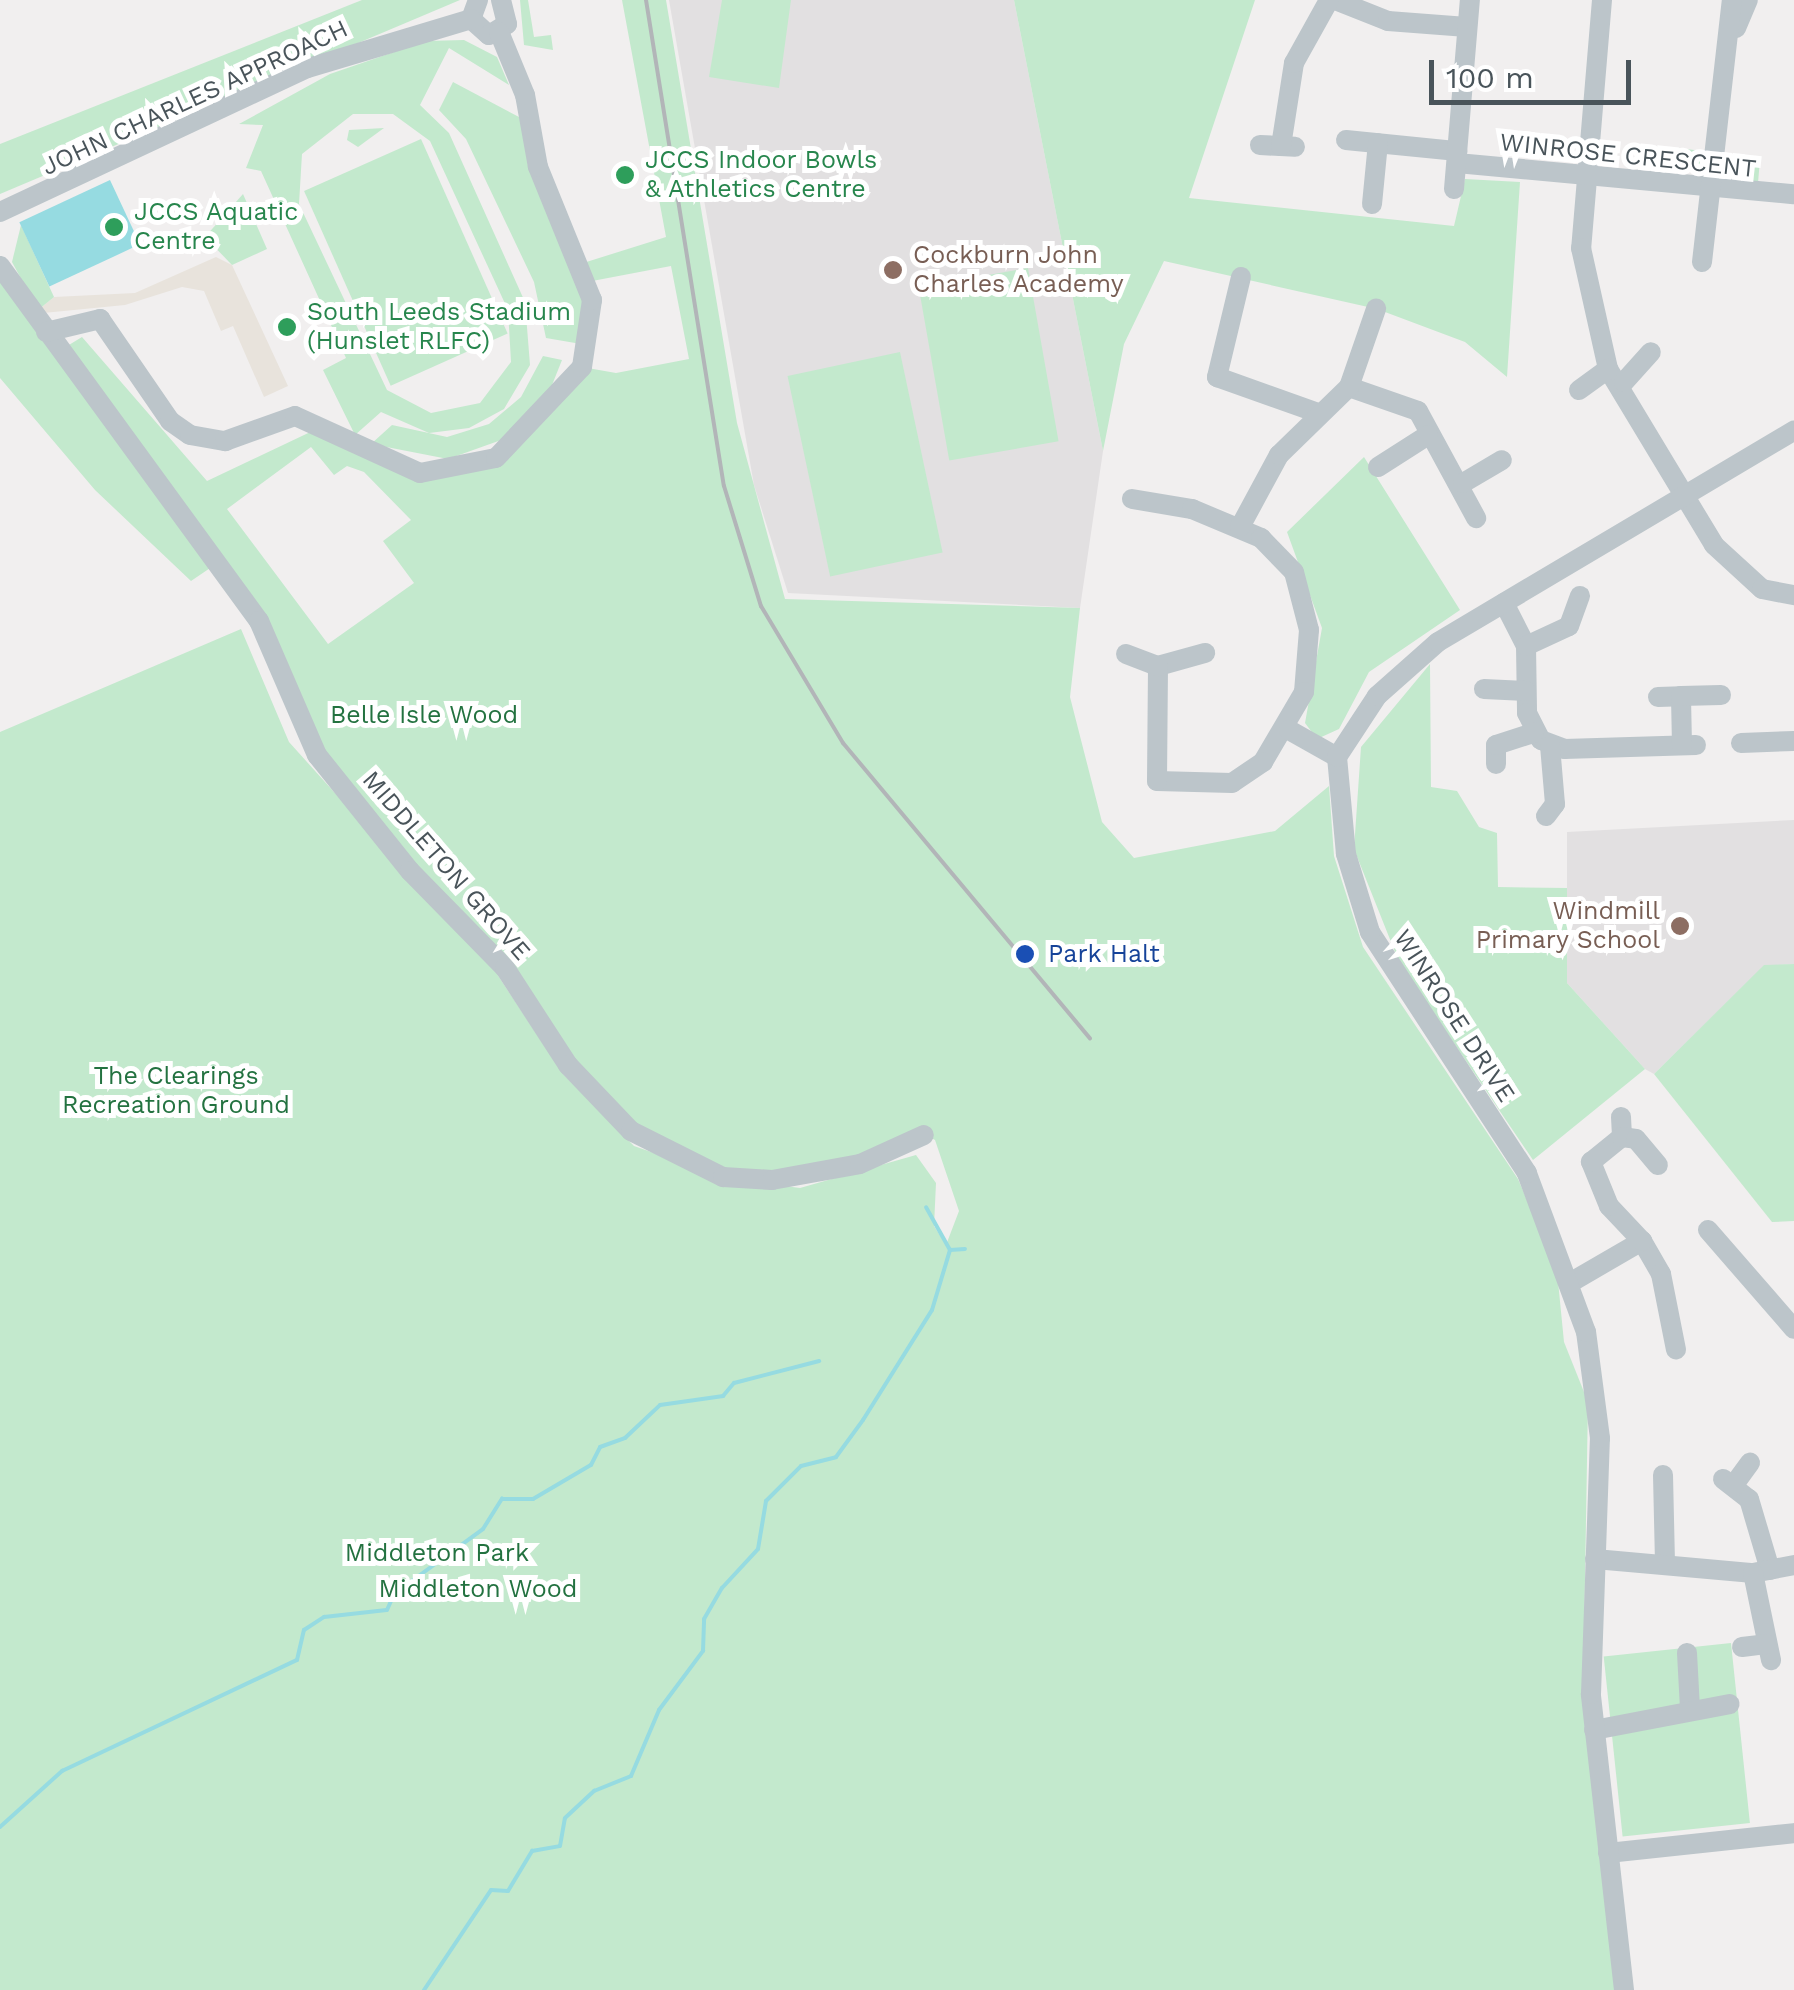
<!DOCTYPE html>
<style>
body{margin:0}
#map{position:relative;width:1794px;height:1990px;overflow:hidden;background:#f1efef;font-family:"Work Sans",sans-serif}
div>[style]{position:absolute}
[style*='--x']{left:calc(var(--x)*1px);top:calc(var(--y)*1px);width:calc(var(--w)*1px);rotate:calc(var(--a)*1deg)}
.commercial>*{inset:0;background:#e8e3dc}
.education>*{inset:0;background:#e2e0e1}
.green>*{inset:0;background:#c3e9cd;transform-origin:0 0}
.water>*{inset:0;background:#96dbe1;transform-origin:0 0}
.stream>*{height:4px;margin:-2px;padding:0 2px;transform-origin:2px;border-radius:2px;background:#96dbe1}
.minor>*{height:20px;margin:-10px;padding:0 10px;transform-origin:10px;border-radius:10px;background:#bcc5ca}
.rail>*{height:4px;margin:-2px;padding:0 2px;transform-origin:2px;border-radius:2px;background:#b2b5b8}
.dots>*{width:28px;height:28px;translate:-50% -50%;box-sizing:border-box;border:5px solid #fff;border-radius:50%}
span{translate:-50% -50%;white-space:nowrap;text-align:center;line-height:1.15;-webkit-text-stroke:10px #fff;paint-order:stroke}
.street-label{font-size:25px;color:#49545a}
.leisure-label{font-size:25px;color:#27864d}
.left{translate:0 -50%;text-align:left}
.education-label{font-size:25px;color:#785e54}
.right{translate:-100% -50%;text-align:right}
.park-label{font-size:25px;color:#237240}
.transit-label{font-size:25px;color:#164399}
.scale{position:absolute;left:1429px;top:60px;width:202px;height:45px;box-sizing:border-box;border:5px solid #49545a;border-top:0;padding-left:12px;font-size:30px;line-height:35px;white-space:nowrap;color:#49545a;-webkit-text-stroke:8px #fff;paint-order:stroke}
</style>
<div id="map">
<div class="commercial">
<i style="clip-path:polygon(216px 257px,232px 265px,288px 386px,264px 397px,233px 326px,221px 331px,204px 291px,182px 287px,125px 305px,33px 314px,54px 297px,135px 293px)"></i>
</div>
<div class="education">
<i style="clip-path:polygon(669px 0,1014px 0,1103px 451px,1080px 608px,788px 593px,754px 485px)"></i>
<i style="clip-path:polygon(1794px 820px,1794px 964px,1764px 966px,1654px 1074px,1645px 1069px,1567px 983px,1567px 832px)"></i>
</div>
<div class="green">
<i style="clip-path:polygon(362px 0,460px 0,0 194px,0 144px)"></i>
<i style="clip-path:polygon(520px 0,528px 0,534px 37px,551px 35px,553px 50px,524px 45px)"></i>
<i style="clip-path:polygon(evenodd,622px 0,666px 0,737px 423px,785px 599px,1080px 608px,1070px 697px,1102px 822px,1134px 858px,1275px 831px,1329px 786px,1334px 856px,1363px 947px,1518px 1179px,1557px 1271px,1564px 1342px,1588px 1402px,1583px 1698px,1615px 1990px,0 1990px,0 732px,241px 629px,289px 742px,487px 962px,317px 755px,219px 562px,191px 581px,95px 490px,0 378px,0 266px,59px 351px,82px 337px,207px 481px,323px 426px,392px 467px,496px 458px,582px 367px,616px 373px,689px 359px,671px 266px,587px 282px,580px 264px,666px 237px,622px 0,311px 447px,334px 475px,347px 466px,364px 472px,411px 520px,383px 541px,414px 583px,328px 644px,227px 509px,311px 447px,622px 0,497px 974px,631px 1131px,703px 1170px,634px 1146px,563px 1074px,497px 974px,622px 0,925px 1135px,935px 1140px,959px 1211px,946px 1245px,934px 1226px,936px 1183px,916px 1155px,800px 1188px,739px 1180px,860px 1164px,925px 1135px)"></i>
<i style="clip-path:polygon(722px 0,791px 0,779px 88px,709px 77px)"></i>
<i style="clip-path:polygon(1014px 0,1255px 0,1189px 198px,1454px 226px,1465px 179px,1520px 182px,1507px 377px,1465px 342px,1377px 309px,1164px 261px,1124px 344px,1103px 451px)"></i>
<i style="clip-path:polygon(evenodd,464px 40px,497px 57px,509px 85px,449px 48px,420px 105px,449px 133px,525px 302px,530px 365px,504px 409px,469px 428px,429px 433px,381px 412px,355px 435px,323px 370px,346px 358px,261px 171px,246px 168px,263px 125px,239px 124px,330px 74px,426px 41px,464px 40px,353px 114px,393px 114px,430px 141px,508px 310px,511px 362px,480px 403px,431px 413px,387px 390px,299px 204px,302px 154px,353px 114px)"></i>
<i style="clip-path:polygon(453px 82px,519px 117px,583px 294px,581px 344px,546px 338px,534px 282px,466px 139px,439px 110px)"></i>
<i style="clip-path:polygon(384px 128px,358px 147px,347px 140px,349px 130px)"></i>
<i style="left:421px;top:139px;width:213px;height:128px;rotate:66deg"></i>
<i style="clip-path:polygon(1678px 148px,1710px 152px,1705px 169px,1674px 173px)"></i>
<i style="clip-path:polygon(1733px 155px,1760px 159px,1758px 183px,1735px 175px)"></i>
<i style="clip-path:polygon(243px 194px,267px 249px,232px 265px,205px 237px)"></i>
<i style="clip-path:polygon(21px 225px,54px 297px,38px 310px,12px 262px)"></i>
<i style="left:1028px;top:268px;width:176px;height:111px;rotate:80deg"></i>
<i style="left:900px;top:352px;width:205px;height:115px;rotate:78deg"></i>
<i style="clip-path:polygon(543px 356px,562px 360px,552px 385px,504px 439px,448px 459px,371px 444px,392px 425px,447px 437px,489px 424px,521px 397px)"></i>
<i style="clip-path:polygon(1364px 457px,1460px 610px,1369px 672px,1339px 729px,1317px 739px,1305px 723px,1322px 628px,1287px 532px)"></i>
<i style="clip-path:polygon(1430px 664px,1431px 787px,1457px 791px,1479px 827px,1497px 833px,1498px 887px,1567px 888px,1567px 983px,1645px 1069px,1533px 1160px,1399px 962px,1354px 849px,1361px 747px)"></i>
<i style="clip-path:polygon(1794px 964px,1794px 1221px,1772px 1222px,1654px 1074px,1764px 965px)"></i>
<i style="left:1731px;top:1643px;width:181px;height:128px;rotate:84deg"></i>
</div>
<div class="water">
<i style="left:110px;top:180px;width:71px;height:100px;rotate:65deg"></i>
</div>
<div class="stream">
<i style="--x:950;--y:1250;--w:15;--a:-4"></i>
<i style="--x:0;--y:1827;--w:84;--a:-42.1"></i>
<i style="--x:62;--y:1771;--w:260;--a:-25.3"></i>
<i style="--x:297;--y:1660;--w:31;--a:-77"></i>
<i style="--x:304;--y:1630;--w:24;--a:-33"></i>
<i style="--x:324;--y:1617;--w:63;--a:-6.3"></i>
<i style="--x:387;--y:1610;--w:17;--a:-66"></i>
<i style="--x:394;--y:1594;--w:110;--a:-36.1"></i>
<i style="--x:483;--y:1529;--w:36;--a:-58"></i>
<i style="--x:502;--y:1499;--w:31;--a:0"></i>
<i style="--x:533;--y:1499;--w:67;--a:-30.4"></i>
<i style="--x:591;--y:1465;--w:20;--a:-63"></i>
<i style="--x:600;--y:1447;--w:27;--a:-20"></i>
<i style="--x:625;--y:1438;--w:48;--a:-43.3"></i>
<i style="--x:660;--y:1405;--w:64;--a:-8.1"></i>
<i style="--x:723;--y:1396;--w:17;--a:-50"></i>
<i style="--x:734;--y:1383;--w:88;--a:-14.5"></i>
<i style="--x:424;--y:1990;--w:120;--a:-56.2"></i>
<i style="--x:491;--y:1890;--w:17;--a:3"></i>
<i style="--x:508;--y:1891;--w:47;--a:-59"></i>
<i style="--x:532;--y:1851;--w:28;--a:-10"></i>
<i style="--x:560;--y:1846;--w:28;--a:-80"></i>
<i style="--x:565;--y:1818;--w:40;--a:-43"></i>
<i style="--x:594;--y:1791;--w:40;--a:-22"></i>
<i style="--x:631;--y:1776;--w:72;--a:-67"></i>
<i style="--x:659;--y:1710;--w:74;--a:-53.3"></i>
<i style="--x:703;--y:1651;--w:32;--a:-88"></i>
<i style="--x:704;--y:1619;--w:36;--a:-60"></i>
<i style="--x:722;--y:1588;--w:53;--a:-47.3"></i>
<i style="--x:758;--y:1549;--w:49;--a:-80.5"></i>
<i style="--x:766;--y:1501;--w:49;--a:-45"></i>
<i style="--x:801;--y:1466;--w:36;--a:-14"></i>
<i style="--x:836;--y:1457;--w:46;--a:-53.9"></i>
<i style="--x:863;--y:1420;--w:130;--a:-57.9"></i>
<i style="--x:932;--y:1310;--w:63;--a:-73.3"></i>
<i style="--x:950;--y:1250;--w:49;--a:-119.2"></i>
</div>
<div class="minor">
<i style="--x:478;--y:0;--w:20;--a:110"></i>
<i style="--x:471;--y:19;--w:24;--a:42"></i>
<i style="--x:489;--y:35;--w:21;--a:-31"></i>
<i style="--x:507;--y:24;--w:25;--a:-104"></i>
<i style="--x:1335;--y:0;--w:57;--a:21.6"></i>
<i style="--x:1388;--y:21;--w:79;--a:4.3"></i>
<i style="--x:1602;--y:0;--w:249;--a:94.8"></i>
<i style="--x:1581;--y:248;--w:124;--a:77.4"></i>
<i style="--x:1608;--y:369;--w:205;--a:58.9"></i>
<i style="--x:1714;--y:545;--w:65;--a:42.5"></i>
<i style="--x:1762;--y:589;--w:33;--a:11"></i>
<i style="--x:1736;--y:28;--w:30;--a:-67"></i>
<i style="--x:1346;--y:140;--w:112;--a:5.7"></i>
<i style="--x:1260;--y:145;--w:35;--a:3"></i>
<i style="--x:1281;--y:146;--w:84;--a:-81.1"></i>
<i style="--x:1294;--y:63;--w:72;--a:-60.9"></i>
<i style="--x:1457;--y:163;--w:338;--a:5.3"></i>
<i style="--x:1454;--y:189;--w:190;--a:-85.2"></i>
<i style="--x:1372;--y:204;--w:61;--a:-84.4"></i>
<i style="--x:0;--y:212;--w:340;--a:-25.1"></i>
<i style="--x:308;--y:68;--w:170;--a:-16.7"></i>
<i style="--x:1702;--y:262;--w:264;--a:-83.5"></i>
<i style="--x:0;--y:266;--w:439;--a:53.9"></i>
<i style="--x:259;--y:621;--w:146;--a:66.6"></i>
<i style="--x:317;--y:755;--w:149;--a:51.3"></i>
<i style="--x:410;--y:871;--w:136;--a:45.6"></i>
<i style="--x:505;--y:968;--w:116;--a:57"></i>
<i style="--x:568;--y:1065;--w:91;--a:46.3"></i>
<i style="--x:631;--y:1131;--w:103;--a:26.6"></i>
<i style="--x:723;--y:1177;--w:49;--a:3.5"></i>
<i style="--x:772;--y:1180;--w:89;--a:-10.3"></i>
<i style="--x:860;--y:1164;--w:70;--a:-24.4"></i>
<i style="--x:1241;--y:277;--w:103;--a:103.5"></i>
<i style="--x:1217;--y:377;--w:107;--a:19.6"></i>
<i style="--x:46;--y:332;--w:56;--a:-13.5"></i>
<i style="--x:100;--y:319;--w:124;--a:55.5"></i>
<i style="--x:170;--y:421;--w:24;--a:35"></i>
<i style="--x:190;--y:435;--w:36;--a:10"></i>
<i style="--x:225;--y:441;--w:74;--a:-19.7"></i>
<i style="--x:295;--y:416;--w:137;--a:24.5"></i>
<i style="--x:420;--y:473;--w:77;--a:-11.2"></i>
<i style="--x:496;--y:458;--w:125;--a:-46.6"></i>
<i style="--x:582;--y:367;--w:68;--a:-81.5"></i>
<i style="--x:592;--y:300;--w:144;--a:-112.1"></i>
<i style="--x:538;--y:167;--w:73;--a:-100.2"></i>
<i style="--x:525;--y:95;--w:68;--a:-112.4"></i>
<i style="--x:1624;--y:382;--w:40;--a:-48"></i>
<i style="--x:1349;--y:387;--w:73;--a:19.2"></i>
<i style="--x:1418;--y:411;--w:122;--a:61.5"></i>
<i style="--x:1579;--y:390;--w:36;--a:-36"></i>
<i style="--x:1378;--y:467;--w:59;--a:-32.6"></i>
<i style="--x:1463;--y:483;--w:45;--a:-30.5"></i>
<i style="--x:1132;--y:499;--w:61;--a:9.5"></i>
<i style="--x:1192;--y:509;--w:75;--a:22.8"></i>
<i style="--x:1261;--y:538;--w:47;--a:45.9"></i>
<i style="--x:1294;--y:572;--w:60;--a:75.5"></i>
<i style="--x:1309;--y:630;--w:62;--a:94.6"></i>
<i style="--x:1304;--y:692;--w:81;--a:120.4"></i>
<i style="--x:1263;--y:762;--w:37;--a:146"></i>
<i style="--x:1232;--y:783;--w:75;--a:-178.5"></i>
<i style="--x:1157;--y:781;--w:115;--a:-89.5"></i>
<i style="--x:1158;--y:666;--w:49;--a:-15.5"></i>
<i style="--x:1240;--y:527;--w:82;--a:-61.6"></i>
<i style="--x:1279;--y:455;--w:98;--a:-44.2"></i>
<i style="--x:1349;--y:387;--w:83;--a:-70.9"></i>
<i style="--x:1504;--y:603;--w:48;--a:62.9"></i>
<i style="--x:1526;--y:646;--w:67;--a:89.1"></i>
<i style="--x:1527;--y:713;--w:30;--a:63"></i>
<i style="--x:1541;--y:740;--w:25;--a:21"></i>
<i style="--x:1564;--y:749;--w:132;--a:-1.7"></i>
<i style="--x:1526;--y:646;--w:47;--a:-24.9"></i>
<i style="--x:1569;--y:626;--w:32;--a:-70"></i>
<i style="--x:1126;--y:654;--w:34;--a:21"></i>
<i style="--x:1484;--y:689;--w:42;--a:2.7"></i>
<i style="--x:1658;--y:697;--w:23;--a:-2"></i>
<i style="--x:1289;--y:730;--w:55;--a:29.4"></i>
<i style="--x:1741;--y:743;--w:53;--a:-2.2"></i>
<i style="--x:1682;--y:745;--w:49;--a:-91.2"></i>
<i style="--x:1681;--y:696;--w:40;--a:-1.4"></i>
<i style="--x:1496;--y:764;--w:19;--a:-90"></i>
<i style="--x:1496;--y:745;--w:40;--a:-18"></i>
<i style="--x:1546;--y:816;--w:15;--a:-53"></i>
<i style="--x:1555;--y:804;--w:58;--a:-94.9"></i>
<i style="--x:1621;--y:1117;--w:20;--a:87"></i>
<i style="--x:1708;--y:1230;--w:131;--a:49"></i>
<i style="--x:1642;--y:1241;--w:38;--a:60"></i>
<i style="--x:1661;--y:1274;--w:77;--a:78.8"></i>
<i style="--x:1573;--y:1281;--w:80;--a:-30.1"></i>
<i style="--x:1642;--y:1241;--w:48;--a:-133.3"></i>
<i style="--x:1609;--y:1206;--w:48;--a:-112.2"></i>
<i style="--x:1591;--y:1162;--w:40;--a:-39"></i>
<i style="--x:1622;--y:1137;--w:14;--a:8"></i>
<i style="--x:1636;--y:1139;--w:34;--a:50"></i>
<i style="--x:1663;--y:1475;--w:86;--a:88.7"></i>
<i style="--x:1723;--y:1479;--w:33;--a:38"></i>
<i style="--x:1749;--y:1499;--w:74;--a:73.5"></i>
<i style="--x:1733;--y:1486;--w:29;--a:-54"></i>
<i style="--x:1595;--y:1559;--w:159;--a:5.1"></i>
<i style="--x:1753;--y:1573;--w:42;--a:-11"></i>
<i style="--x:1753;--y:1573;--w:89;--a:78.3"></i>
<i style="--x:1742;--y:1647;--w:24;--a:-7"></i>
<i style="--x:1687;--y:1653;--w:55;--a:86.9"></i>
<i style="--x:1594;--y:1730;--w:138;--a:-10.8"></i>
<i style="--x:1608;--y:1853;--w:187;--a:-6.1"></i>
<i style="--x:1624;--y:1990;--w:298;--a:-96.4"></i>
<i style="--x:1591;--y:1694;--w:256;--a:-88"></i>
<i style="--x:1600;--y:1438;--w:107;--a:-97.5"></i>
<i style="--x:1586;--y:1332;--w:170;--a:-110.4"></i>
<i style="--x:1527;--y:1173;--w:288;--a:-123.1"></i>
<i style="--x:1370;--y:932;--w:82;--a:-107.1"></i>
<i style="--x:1346;--y:854;--w:97;--a:-95.3"></i>
<i style="--x:1337;--y:757;--w:73;--a:-56.7"></i>
<i style="--x:1377;--y:696;--w:81;--a:-41.5"></i>
<i style="--x:1438;--y:642;--w:414;--a:-30.7"></i>
</div>
<div class="rail">
<i style="--x:646;--y:0;--w:492;--a:80.9"></i>
<i style="--x:724;--y:486;--w:126;--a:72.9"></i>
<i style="--x:761;--y:606;--w:160;--a:59.1"></i>
<i style="--x:843;--y:743;--w:385;--a:50.1"></i>
</div>
<div class="dots">
<i style="left:625px;top:175px;background:#2e9e5b"></i>
<i style="left:114px;top:227px;background:#2e9e5b"></i>
<i style="left:893px;top:270px;background:#8d6e63"></i>
<i style="left:287px;top:327px;background:#2e9e5b"></i>
<i style="left:1680px;top:926px;background:#8d6e63"></i>
<i style="left:1025px;top:954px;background:#1a4fb4"></i>
</div>
<div class="street-label">
<span style="left:195px;top:98px;rotate:-25deg">JOHN CHARLES APPROACH</span>
<span style="left:1628px;top:156px;rotate:6deg">WINROSE CRESCENT</span>
<span style="left:446px;top:866px;rotate:49deg">MIDDLETON GROVE</span>
<span style="left:1454px;top:1016px;rotate:57deg">WINROSE DRIVE</span>
</div>
<div class="leisure-label">
<span class="left" style="left:645px;top:175px">JCCS Indoor Bowls<br>&amp; Athletics Centre</span>
<span class="left" style="left:134px;top:227px">JCCS Aquatic<br>Centre</span>
<span class="left" style="left:307px;top:327px">South Leeds Stadium<br>(Hunslet RLFC)</span>
</div>
<div class="education-label">
<span class="left" style="left:913px;top:270px">Cockburn John<br>Charles Academy</span>
<span class="right" style="left:1660px;top:926px">Windmill<br>Primary School</span>
</div>
<div class="park-label">
<span style="left:424px;top:715px">Belle Isle Wood</span>
<span style="left:176px;top:1091px">The Clearings<br>Recreation Ground</span>
<span style="left:437px;top:1553px">Middleton Park</span>
<span style="left:478px;top:1589px">Middleton Wood</span>
</div>
<div class="transit-label">
<span class="left" style="left:1048px;top:954px">Park Halt</span>
</div>
<div class="scale">100 m</div>
</div>
